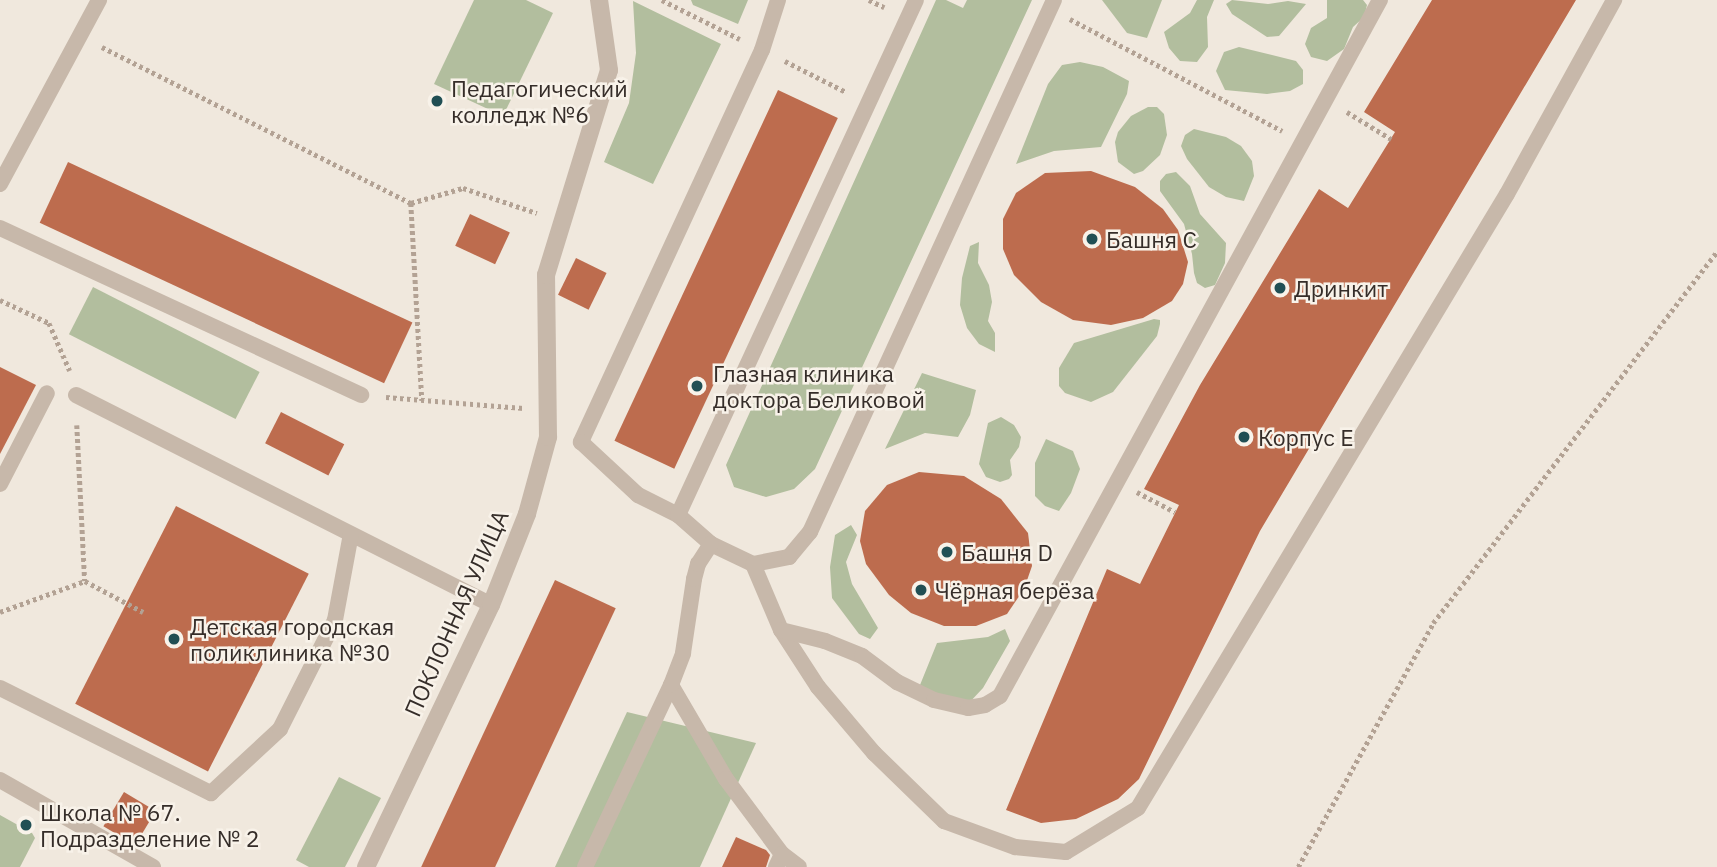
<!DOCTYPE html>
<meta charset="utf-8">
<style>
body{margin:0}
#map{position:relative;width:1717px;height:867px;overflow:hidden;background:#f0e8dd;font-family:"IBM Plex Sans",sans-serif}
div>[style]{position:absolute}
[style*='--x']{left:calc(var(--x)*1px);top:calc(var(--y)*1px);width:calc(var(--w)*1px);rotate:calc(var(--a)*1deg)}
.green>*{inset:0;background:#b2be9e;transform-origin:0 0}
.building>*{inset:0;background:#bd6c4e;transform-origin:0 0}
.path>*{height:4.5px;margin-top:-2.25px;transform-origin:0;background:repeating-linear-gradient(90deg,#b3a294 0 3.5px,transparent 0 7px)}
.service>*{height:16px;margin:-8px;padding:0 8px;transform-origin:8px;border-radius:8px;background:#c7b8aa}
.minor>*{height:18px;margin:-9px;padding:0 9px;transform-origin:9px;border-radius:9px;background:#c7b8aa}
.dots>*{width:19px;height:19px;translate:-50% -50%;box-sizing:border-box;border:4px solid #f8f2e9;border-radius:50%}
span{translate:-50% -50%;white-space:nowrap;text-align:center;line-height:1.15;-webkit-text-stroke:5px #f8f2e9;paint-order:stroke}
.poi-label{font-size:23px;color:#352d29}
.left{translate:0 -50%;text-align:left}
.street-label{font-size:23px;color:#352d29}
</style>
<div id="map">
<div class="green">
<i style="clip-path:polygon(474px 0,526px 0,553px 13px,503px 116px,434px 84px)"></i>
<i style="clip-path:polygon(691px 0,748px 0,738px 24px,693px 5px)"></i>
<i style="clip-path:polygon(936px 0,946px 0,963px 8px,967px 0,1032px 0,815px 469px,794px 489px,766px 497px,734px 487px,726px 465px)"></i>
<i style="clip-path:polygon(1102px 0,1162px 0,1147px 38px,1127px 33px)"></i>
<i style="clip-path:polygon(1197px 0,1214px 0,1207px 17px,1208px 47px,1197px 62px,1180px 61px,1169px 48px,1164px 32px,1190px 13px)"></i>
<i style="clip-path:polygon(1232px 0,1268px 4px,1288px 1px,1306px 4px,1279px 36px,1267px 37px,1232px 14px,1226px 4px)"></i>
<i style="clip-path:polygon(1327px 0,1363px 0,1367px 5px,1364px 17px,1353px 27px,1344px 49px,1327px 61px,1311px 57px,1305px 44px,1311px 28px,1327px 18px)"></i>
<i style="clip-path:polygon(633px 1px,721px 44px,653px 184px,604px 162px,629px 103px,636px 53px)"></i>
<i style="clip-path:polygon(1239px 47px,1296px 61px,1303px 70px,1303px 84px,1290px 91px,1267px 94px,1225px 90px,1216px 71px,1224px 52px)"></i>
<i style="clip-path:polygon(1080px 62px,1103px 67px,1129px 81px,1127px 94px,1101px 147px,1054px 151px,1016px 164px,1048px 84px,1062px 65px)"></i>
<i style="clip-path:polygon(1148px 107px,1157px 107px,1164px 114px,1167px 135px,1160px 155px,1143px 171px,1134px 174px,1118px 162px,1115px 142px,1118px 132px,1131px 116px)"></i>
<i style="clip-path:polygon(1194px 129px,1226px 137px,1241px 146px,1252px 161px,1254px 176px,1244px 201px,1226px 197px,1209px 187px,1187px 159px,1181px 146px,1185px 135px)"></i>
<i style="clip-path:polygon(1176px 172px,1190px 186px,1200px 214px,1226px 243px,1225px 263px,1215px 285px,1205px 288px,1197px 283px,1194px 273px,1192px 254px,1184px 224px,1160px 191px,1160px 181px,1166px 174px)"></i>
<i style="clip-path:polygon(979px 242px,978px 263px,989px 285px,992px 302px,988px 321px,995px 333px,995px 352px,979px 344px,967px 328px,960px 305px,962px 278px,970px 246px)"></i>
<i style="left:93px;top:287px;width:187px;height:53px;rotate:27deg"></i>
<i style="clip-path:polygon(1154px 319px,1160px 320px,1160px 324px,1157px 336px,1113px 392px,1091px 402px,1065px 393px,1059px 386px,1059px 368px,1074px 343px)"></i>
<i style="clip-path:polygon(922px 373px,976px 390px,970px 415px,958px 437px,925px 433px,885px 449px)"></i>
<i style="clip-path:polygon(1001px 417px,1014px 425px,1021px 437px,1019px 447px,1010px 460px,1012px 475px,1009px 479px,1000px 482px,986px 477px,979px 464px,988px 423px)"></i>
<i style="clip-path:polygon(1046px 439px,1073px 451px,1080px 469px,1071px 493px,1059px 511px,1045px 506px,1035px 496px,1035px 463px)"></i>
<i style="clip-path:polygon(851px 525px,857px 535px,846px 562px,852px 584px,878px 628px,870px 639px,859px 634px,832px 598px,830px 567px,835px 535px)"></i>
<i style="clip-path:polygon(1005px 629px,1010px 641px,983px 688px,968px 704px,950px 703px,920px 685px,937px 643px,988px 637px)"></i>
<i style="clip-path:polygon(627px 712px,756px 743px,700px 867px,555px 867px)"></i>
<i style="clip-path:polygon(339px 777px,381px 798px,345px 867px,309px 867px,296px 860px)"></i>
<i style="clip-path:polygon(0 815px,32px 833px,35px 838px,20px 867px,0 867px)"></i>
</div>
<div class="building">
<i style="clip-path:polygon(1432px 0,1576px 0,1260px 531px,1139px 779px,1118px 799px,1076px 819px,1041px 823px,1006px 810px,1107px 569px,1140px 584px,1179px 505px,1144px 489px,1200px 385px,1319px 189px,1348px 208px,1395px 132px,1364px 112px)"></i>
<i style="left:778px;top:90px;width:66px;height:387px;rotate:25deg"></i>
<i style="left:68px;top:162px;width:380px;height:67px;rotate:25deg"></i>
<i style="clip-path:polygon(1091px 171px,1135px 187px,1163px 209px,1178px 230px,1188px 262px,1183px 284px,1172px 301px,1143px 318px,1111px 325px,1073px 320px,1041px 302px,1014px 275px,1003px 249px,1003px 219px,1016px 193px,1045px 173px)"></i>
<i style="left:470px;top:214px;width:44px;height:35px;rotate:25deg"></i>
<i style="left:576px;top:258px;width:34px;height:41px;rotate:26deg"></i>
<i style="clip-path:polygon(0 367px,36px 385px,0 454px)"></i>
<i style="left:281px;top:412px;width:71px;height:35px;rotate:27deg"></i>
<i style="clip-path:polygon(919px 472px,964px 476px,1001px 499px,1028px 533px,1032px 566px,1024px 589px,1007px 614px,976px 626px,944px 626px,911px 613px,889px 595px,866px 564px,860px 541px,865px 511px,887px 485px)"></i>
<i style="left:176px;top:506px;width:149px;height:222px;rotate:27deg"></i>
<i style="left:555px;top:580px;width:67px;height:317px;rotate:25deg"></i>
<i style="left:124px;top:792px;width:37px;height:40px;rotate:31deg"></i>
<i style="clip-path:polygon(736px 837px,766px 850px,770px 855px,766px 867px,722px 867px)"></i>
</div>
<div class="path">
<i style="--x:662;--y:0;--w:87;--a:26.6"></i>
<i style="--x:869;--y:0;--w:17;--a:25"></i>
<i style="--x:1070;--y:19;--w:240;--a:27.8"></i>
<i style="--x:102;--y:47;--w:346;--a:26.8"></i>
<i style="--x:411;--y:203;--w:198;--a:86.8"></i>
<i style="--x:785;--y:61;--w:68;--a:26.9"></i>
<i style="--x:1347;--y:112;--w:52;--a:31.5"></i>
<i style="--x:411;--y:203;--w:54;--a:-16.1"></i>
<i style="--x:463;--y:188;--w:78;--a:18.7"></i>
<i style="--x:0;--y:300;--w:54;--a:25.1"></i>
<i style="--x:49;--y:323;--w:52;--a:66.4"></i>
<i style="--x:386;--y:397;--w:138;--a:4.6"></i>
<i style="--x:77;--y:425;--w:156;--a:87.1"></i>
<i style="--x:1137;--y:492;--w:43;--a:27.8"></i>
<i style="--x:0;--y:612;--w:90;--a:-20"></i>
<i style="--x:85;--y:581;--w:66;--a:28.1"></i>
<i style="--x:1298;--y:867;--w:279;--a:-61"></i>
<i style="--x:1433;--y:623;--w:468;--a:-52.6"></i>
</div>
<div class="service">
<i style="--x:778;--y:0;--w:52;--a:107.7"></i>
<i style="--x:762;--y:50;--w:432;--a:114.8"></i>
<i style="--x:581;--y:442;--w:78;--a:42.9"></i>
<i style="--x:638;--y:495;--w:45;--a:26.6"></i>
<i style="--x:678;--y:515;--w:44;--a:41.3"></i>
<i style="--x:711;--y:544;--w:47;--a:25.5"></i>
<i style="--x:753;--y:564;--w:37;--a:-11"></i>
<i style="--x:789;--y:557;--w:33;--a:-50"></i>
<i style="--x:810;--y:532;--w:585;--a:-65.36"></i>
<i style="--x:0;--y:184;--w:209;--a:-61.7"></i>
<i style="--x:0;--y:228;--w:398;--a:24.8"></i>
<i style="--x:76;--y:395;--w:465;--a:26.8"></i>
<i style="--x:0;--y:484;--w:102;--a:-62.7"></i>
<i style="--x:678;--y:515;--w:567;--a:-65.2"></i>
<i style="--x:753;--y:564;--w:72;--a:67"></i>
<i style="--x:781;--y:630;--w:68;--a:57"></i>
<i style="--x:818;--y:687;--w:87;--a:49.7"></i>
<i style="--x:874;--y:753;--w:98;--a:44.2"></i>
<i style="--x:944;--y:821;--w:76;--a:20.1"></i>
<i style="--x:1015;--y:847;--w:51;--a:5.6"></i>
<i style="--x:1066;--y:852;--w:84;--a:-31.4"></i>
<i style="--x:1138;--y:808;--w:716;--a:-59"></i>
<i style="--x:1507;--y:194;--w:222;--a:-61.1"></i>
<i style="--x:781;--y:630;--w:45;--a:14"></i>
<i style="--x:825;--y:641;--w:40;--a:22"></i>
<i style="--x:862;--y:656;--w:44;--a:36.6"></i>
<i style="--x:897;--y:682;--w:41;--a:25.9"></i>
<i style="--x:934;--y:700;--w:35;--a:13"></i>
<i style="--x:968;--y:708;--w:17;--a:-10"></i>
<i style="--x:985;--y:705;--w:17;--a:-31"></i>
<i style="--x:1000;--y:696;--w:793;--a:-61.37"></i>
<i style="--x:671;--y:685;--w:109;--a:59.7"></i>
<i style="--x:726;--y:779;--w:94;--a:53.3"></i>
<i style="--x:0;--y:688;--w:236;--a:26.5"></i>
<i style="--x:211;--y:793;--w:94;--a:-42.8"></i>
<i style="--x:280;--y:729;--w:122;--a:-63.2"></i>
<i style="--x:335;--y:620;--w:87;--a:-79.5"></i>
<i style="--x:0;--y:780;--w:176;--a:29.6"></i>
<i style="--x:585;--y:867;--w:201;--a:-64.7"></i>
<i style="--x:671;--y:685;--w:34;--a:-69"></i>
<i style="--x:683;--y:653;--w:75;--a:-81.5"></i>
<i style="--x:694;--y:579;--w:16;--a:-75"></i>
<i style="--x:698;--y:564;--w:24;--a:-57"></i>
<i style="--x:776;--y:867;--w:14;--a:-65"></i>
<i style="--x:782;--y:854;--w:21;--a:37"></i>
</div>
<div class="minor">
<i style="--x:366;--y:867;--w:290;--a:-64.5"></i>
<i style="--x:491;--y:605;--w:98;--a:-68.4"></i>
<i style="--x:527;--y:514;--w:80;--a:-74.7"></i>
<i style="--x:548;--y:437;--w:162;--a:-90.7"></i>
<i style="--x:546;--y:275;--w:214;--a:-72.9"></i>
<i style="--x:609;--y:70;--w:71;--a:-98.1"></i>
</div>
<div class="dots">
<i style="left:437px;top:101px;background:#214f54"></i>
<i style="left:1092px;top:239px;background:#214f54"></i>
<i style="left:1280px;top:288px;background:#214f54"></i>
<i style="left:697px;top:386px;background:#214f54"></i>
<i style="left:1244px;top:437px;background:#214f54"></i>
<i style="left:947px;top:552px;background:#214f54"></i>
<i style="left:921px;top:590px;background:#214f54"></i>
<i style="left:174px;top:639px;background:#214f54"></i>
<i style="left:26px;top:825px;background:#214f54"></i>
</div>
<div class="poi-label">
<span class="left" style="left:451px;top:101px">Педагогический<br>колледж №6</span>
<span class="left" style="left:1106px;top:239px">Башня C</span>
<span class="left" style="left:1294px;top:288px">Дринкит</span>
<span class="left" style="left:713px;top:386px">Глазная клиника<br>доктора Беликовой</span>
<span class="left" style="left:1258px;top:437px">Корпус E</span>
<span class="left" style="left:961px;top:552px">Башня D</span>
<span class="left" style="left:935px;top:590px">Чёрная берёза</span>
<span class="left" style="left:190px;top:639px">Детская городская<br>поликлиника №30</span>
<span class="left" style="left:40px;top:825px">Школа № 67.<br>Подразделение № 2</span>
</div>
<div class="street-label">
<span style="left:456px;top:613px;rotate:-66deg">ПОКЛОННАЯ УЛИЦА</span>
</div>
</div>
